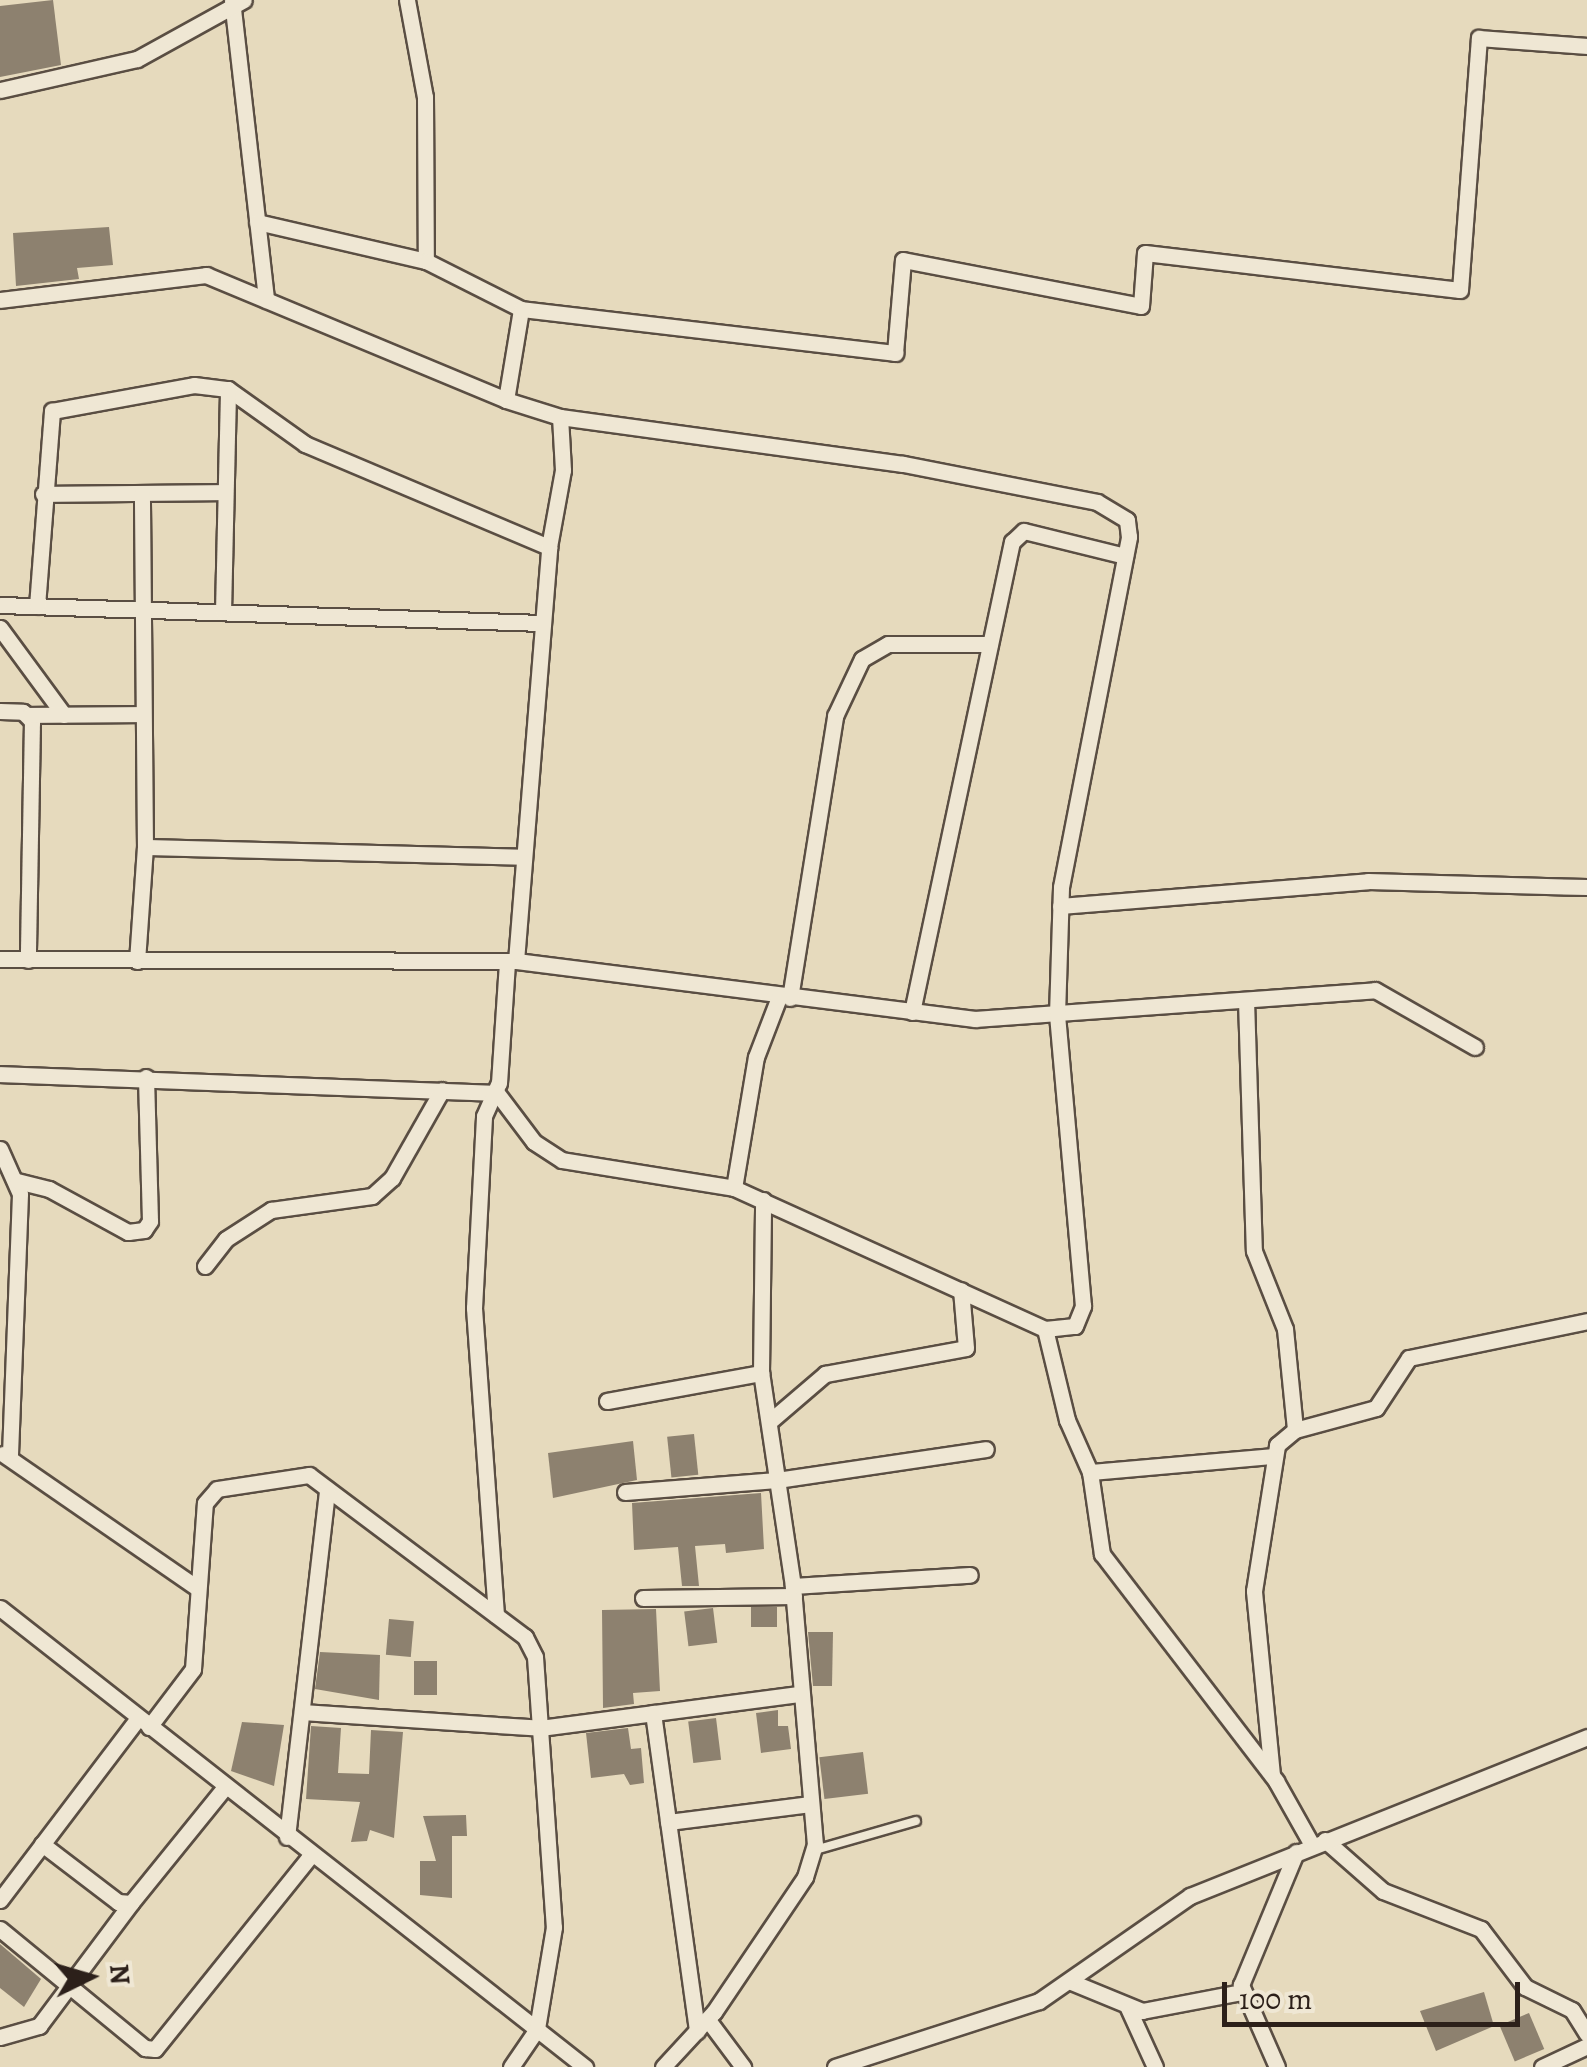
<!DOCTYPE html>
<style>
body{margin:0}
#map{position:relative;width:1587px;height:2067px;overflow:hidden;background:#e6dabd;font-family:Alegreya,serif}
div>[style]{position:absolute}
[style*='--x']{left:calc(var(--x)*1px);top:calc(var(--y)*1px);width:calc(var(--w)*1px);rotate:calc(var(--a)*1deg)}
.building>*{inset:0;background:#8d816f;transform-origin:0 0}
.roads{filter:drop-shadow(2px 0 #5a4e43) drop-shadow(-2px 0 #5a4e43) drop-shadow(0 2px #5a4e43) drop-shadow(0 -2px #5a4e43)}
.service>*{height:8px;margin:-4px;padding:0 4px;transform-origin:4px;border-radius:4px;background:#efe7d4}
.minor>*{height:15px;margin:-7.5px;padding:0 7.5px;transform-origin:7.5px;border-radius:7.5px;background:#efe7d4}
span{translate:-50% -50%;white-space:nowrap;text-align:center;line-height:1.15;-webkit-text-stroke:8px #efe7d4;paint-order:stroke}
.north{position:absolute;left:40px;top:1927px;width:100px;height:100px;-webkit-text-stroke:8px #efe7d4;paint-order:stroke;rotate:85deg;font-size:28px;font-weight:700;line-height:40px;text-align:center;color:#2c201a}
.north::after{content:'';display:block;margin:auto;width:35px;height:45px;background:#2c201a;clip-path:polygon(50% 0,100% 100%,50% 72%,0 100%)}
.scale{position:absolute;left:1222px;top:1982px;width:298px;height:45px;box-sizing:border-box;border:5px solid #2c201a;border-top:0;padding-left:12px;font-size:30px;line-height:35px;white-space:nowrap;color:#2c201a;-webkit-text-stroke:8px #efe7d4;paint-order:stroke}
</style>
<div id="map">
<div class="building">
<i style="clip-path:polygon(53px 0,61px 65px,0 77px,0 6px)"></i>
<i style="clip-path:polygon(109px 227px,113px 265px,77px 268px,79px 279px,16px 286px,13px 233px)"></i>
<i style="left:694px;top:1434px;width:41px;height:27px;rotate:84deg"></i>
<i style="clip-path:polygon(633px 1441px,637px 1480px,553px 1498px,548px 1453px)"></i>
<i style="clip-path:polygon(761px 1493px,764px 1549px,726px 1553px,725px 1544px,695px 1546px,699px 1586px,682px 1586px,678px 1547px,634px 1550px,632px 1503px)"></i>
<i style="left:777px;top:1607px;width:20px;height:26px;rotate:90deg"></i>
<i style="left:713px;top:1608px;width:35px;height:29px;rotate:83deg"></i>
<i style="clip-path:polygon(656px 1609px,660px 1691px,633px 1693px,634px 1704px,603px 1708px,602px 1610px)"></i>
<i style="left:389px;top:1619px;width:25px;height:36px;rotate:5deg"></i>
<i style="clip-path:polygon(808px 1632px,833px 1632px,832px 1686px,813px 1686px)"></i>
<i style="clip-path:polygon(320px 1652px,380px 1655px,379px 1700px,315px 1689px)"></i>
<i style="left:414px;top:1661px;width:23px;height:34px"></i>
<i style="clip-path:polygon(778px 1710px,778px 1726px,788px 1726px,791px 1749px,761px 1753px,756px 1713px)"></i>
<i style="left:716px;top:1718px;width:42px;height:28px;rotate:83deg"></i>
<i style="clip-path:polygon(242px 1722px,284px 1725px,274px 1786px,231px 1771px)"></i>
<i style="clip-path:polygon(311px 1726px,341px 1728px,338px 1773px,369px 1774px,371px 1730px,403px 1732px,394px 1838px,370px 1830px,367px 1841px,351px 1842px,360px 1802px,306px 1799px)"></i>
<i style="clip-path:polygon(628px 1728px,631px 1749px,641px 1748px,644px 1783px,630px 1785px,624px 1774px,591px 1778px,586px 1733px)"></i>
<i style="left:863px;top:1752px;width:42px;height:44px;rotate:83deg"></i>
<i style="clip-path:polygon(466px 1815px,467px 1836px,452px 1836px,452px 1898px,420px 1895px,420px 1861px,436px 1861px,423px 1816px)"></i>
<i style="clip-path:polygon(0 1944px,41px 1979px,24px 2007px,0 1988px)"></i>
<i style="clip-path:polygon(1484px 1992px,1494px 2026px,1436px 2051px,1420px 2011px)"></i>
<i style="left:1529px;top:2013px;width:39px;height:32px;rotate:67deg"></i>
</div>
<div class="roads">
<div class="service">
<i style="--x:815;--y:1850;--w:105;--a:-16"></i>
</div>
<div class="minor">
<i style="--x:232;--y:0;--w:302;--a:83.5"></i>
<i style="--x:407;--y:0;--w:99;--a:79.5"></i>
<i style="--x:425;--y:97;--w:164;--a:89.7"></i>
<i style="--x:0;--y:90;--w:140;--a:-12.8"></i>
<i style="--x:137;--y:59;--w:122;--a:-28.9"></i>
<i style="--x:257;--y:222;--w:173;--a:13"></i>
<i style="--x:426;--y:261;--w:106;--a:26.8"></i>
<i style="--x:0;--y:300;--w:208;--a:-6.9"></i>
<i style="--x:206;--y:275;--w:325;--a:22.6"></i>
<i style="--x:506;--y:400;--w:92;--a:-80.6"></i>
<i style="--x:521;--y:309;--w:377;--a:6.7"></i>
<i style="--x:895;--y:353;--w:93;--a:-85.1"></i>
<i style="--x:903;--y:260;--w:242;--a:10.9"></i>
<i style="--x:1141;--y:306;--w:53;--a:-85.7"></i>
<i style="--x:1145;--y:253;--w:317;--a:6.7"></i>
<i style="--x:1460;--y:290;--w:253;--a:-85.7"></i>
<i style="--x:1479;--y:38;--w:108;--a:4.2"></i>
<i style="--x:43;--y:494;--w:182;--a:-0.6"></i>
<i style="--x:0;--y:605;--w:543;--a:1.9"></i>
<i style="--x:37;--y:606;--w:196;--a:-85.6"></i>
<i style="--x:52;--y:411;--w:144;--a:-10.4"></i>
<i style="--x:194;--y:385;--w:34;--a:7"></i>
<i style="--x:228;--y:389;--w:95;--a:35.5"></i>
<i style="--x:305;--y:444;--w:265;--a:22.9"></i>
<i style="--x:223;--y:612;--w:223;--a:-88.7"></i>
<i style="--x:0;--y:628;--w:108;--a:53.7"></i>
<i style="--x:0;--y:711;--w:23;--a:2"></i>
<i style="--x:23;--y:712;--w:13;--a:45"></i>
<i style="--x:32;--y:721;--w:239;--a:91"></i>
<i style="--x:30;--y:715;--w:112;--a:-0.5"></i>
<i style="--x:145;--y:847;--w:379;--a:1.5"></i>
<i style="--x:1060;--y:906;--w:309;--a:-4.6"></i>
<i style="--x:1368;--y:881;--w:219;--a:1.6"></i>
<i style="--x:0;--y:959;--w:516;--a:0.22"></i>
<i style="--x:516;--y:961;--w:463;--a:7.2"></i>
<i style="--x:975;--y:1019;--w:401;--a:-4.1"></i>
<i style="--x:1375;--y:990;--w:115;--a:29.7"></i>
<i style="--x:137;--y:961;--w:114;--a:-86"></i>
<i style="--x:145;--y:847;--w:354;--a:-90.5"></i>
<i style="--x:516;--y:961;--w:415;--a:-85.4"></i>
<i style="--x:549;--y:547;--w:78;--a:-79.7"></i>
<i style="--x:563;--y:470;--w:53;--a:-93.2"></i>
<i style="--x:790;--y:998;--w:286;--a:-80.9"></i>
<i style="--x:835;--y:716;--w:63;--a:-64.7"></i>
<i style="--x:862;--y:659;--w:30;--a:-30"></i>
<i style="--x:888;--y:644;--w:102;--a:0"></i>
<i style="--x:1246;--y:1000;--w:251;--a:88.2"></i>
<i style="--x:1254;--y:1251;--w:84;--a:68.3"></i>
<i style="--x:1285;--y:1329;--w:101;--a:84.3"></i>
<i style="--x:912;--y:1012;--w:481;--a:-78"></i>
<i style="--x:1012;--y:542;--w:16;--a:-43"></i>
<i style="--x:1024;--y:531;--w:104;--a:13.9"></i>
<i style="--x:0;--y:1074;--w:497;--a:2.2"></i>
<i style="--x:497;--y:1093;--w:61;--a:52.9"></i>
<i style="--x:534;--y:1142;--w:33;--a:33"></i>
<i style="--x:562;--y:1160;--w:174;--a:9.2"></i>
<i style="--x:734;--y:1188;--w:341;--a:24.4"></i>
<i style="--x:1045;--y:1329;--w:30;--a:-6"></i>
<i style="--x:1075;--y:1326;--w:22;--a:-68"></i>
<i style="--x:1083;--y:1306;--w:292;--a:-95.1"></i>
<i style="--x:1057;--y:1015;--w:128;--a:-88.2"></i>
<i style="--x:1061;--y:887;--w:357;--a:-79"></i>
<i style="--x:1129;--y:537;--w:17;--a:-97"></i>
<i style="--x:1127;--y:520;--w:35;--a:-149"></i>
<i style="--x:1097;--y:502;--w:198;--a:-168.9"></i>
<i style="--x:903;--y:464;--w:346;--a:-172.2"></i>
<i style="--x:560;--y:417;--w:57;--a:-162.5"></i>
<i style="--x:0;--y:1149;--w:49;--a:66"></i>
<i style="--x:20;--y:1194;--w:264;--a:92.2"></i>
<i style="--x:17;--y:1181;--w:33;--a:14"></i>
<i style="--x:49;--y:1189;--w:90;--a:28.6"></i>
<i style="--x:128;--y:1232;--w:16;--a:-7"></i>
<i style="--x:144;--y:1230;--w:11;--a:-56"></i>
<i style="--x:150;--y:1221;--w:144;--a:-91.6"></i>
<i style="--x:734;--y:1188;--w:133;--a:-80.5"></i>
<i style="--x:756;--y:1057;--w:64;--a:-69"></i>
<i style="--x:205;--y:1266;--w:34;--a:-52"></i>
<i style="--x:226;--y:1239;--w:54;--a:-32.8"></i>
<i style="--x:271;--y:1210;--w:102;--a:-7.9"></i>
<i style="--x:372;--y:1196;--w:27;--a:-42"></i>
<i style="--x:392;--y:1178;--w:101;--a:-60.4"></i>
<i style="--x:1045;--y:1329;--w:94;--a:76.4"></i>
<i style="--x:1067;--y:1420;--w:57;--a:66.1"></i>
<i style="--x:1090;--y:1472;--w:83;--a:81.7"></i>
<i style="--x:1102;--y:1554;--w:286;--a:52.5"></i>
<i style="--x:1276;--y:1781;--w:73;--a:60.6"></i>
<i style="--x:607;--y:1401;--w:157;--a:-10.3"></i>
<i style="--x:769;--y:1422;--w:74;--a:-40.6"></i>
<i style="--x:825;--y:1374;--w:143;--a:-10.4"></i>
<i style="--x:966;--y:1348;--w:58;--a:-94.9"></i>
<i style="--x:3;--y:1454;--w:236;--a:34.6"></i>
<i style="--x:1090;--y:1472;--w:183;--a:-5"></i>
<i style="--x:625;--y:1492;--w:152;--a:-4.5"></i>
<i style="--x:777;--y:1480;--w:211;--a:-8.4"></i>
<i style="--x:793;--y:1586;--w:177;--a:-3.6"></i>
<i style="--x:643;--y:1598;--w:151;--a:-0.8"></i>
<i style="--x:0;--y:1608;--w:744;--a:38.12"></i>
<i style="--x:496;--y:1615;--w:308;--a:-94.1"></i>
<i style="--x:474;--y:1308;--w:192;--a:-87"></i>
<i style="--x:484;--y:1116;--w:36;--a:-66"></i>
<i style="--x:499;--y:1083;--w:122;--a:-86.2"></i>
<i style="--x:302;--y:1712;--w:239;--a:3.8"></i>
<i style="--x:540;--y:1728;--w:261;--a:-7.5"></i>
<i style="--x:653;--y:1713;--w:321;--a:82.1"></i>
<i style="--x:149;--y:1727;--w:73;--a:-52.8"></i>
<i style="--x:193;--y:1669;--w:166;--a:-85.9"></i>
<i style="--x:205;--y:1503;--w:18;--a:-49"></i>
<i style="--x:217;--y:1489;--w:93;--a:-8.7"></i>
<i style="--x:309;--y:1475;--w:270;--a:36.9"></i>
<i style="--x:525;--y:1637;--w:22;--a:63"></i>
<i style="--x:535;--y:1657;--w:271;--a:86"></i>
<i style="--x:554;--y:1927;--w:103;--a:99.5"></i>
<i style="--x:537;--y:2029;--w:46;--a:124.4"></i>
<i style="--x:1272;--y:1775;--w:185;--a:-95.6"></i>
<i style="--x:1254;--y:1591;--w:148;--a:-81"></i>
<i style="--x:1277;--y:1445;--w:23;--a:-40"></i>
<i style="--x:1295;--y:1430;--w:84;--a:-15.2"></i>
<i style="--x:1376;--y:1408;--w:60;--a:-56.6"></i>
<i style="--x:1409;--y:1358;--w:182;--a:-11.7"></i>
<i style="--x:668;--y:1822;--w:144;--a:-7.2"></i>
<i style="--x:287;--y:1837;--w:350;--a:-83.4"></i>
<i style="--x:1325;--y:1840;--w:77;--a:41.3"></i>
<i style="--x:1383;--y:1891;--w:105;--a:21.2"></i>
<i style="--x:1481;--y:1929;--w:73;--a:52.8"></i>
<i style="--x:1525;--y:1987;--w:52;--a:26.1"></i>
<i style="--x:1572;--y:2010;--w:28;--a:58"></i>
<i style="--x:42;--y:1844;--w:96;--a:37.3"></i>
<i style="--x:118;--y:1902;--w:13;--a:4"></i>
<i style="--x:131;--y:1903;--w:149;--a:-51"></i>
<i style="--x:0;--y:1900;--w:228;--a:-52.8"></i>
<i style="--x:0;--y:1929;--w:188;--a:39.4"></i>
<i style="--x:145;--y:2048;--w:10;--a:6"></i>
<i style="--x:155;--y:2049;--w:248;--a:-51.2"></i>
<i style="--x:1069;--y:1981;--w:79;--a:22.3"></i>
<i style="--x:1142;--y:2011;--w:102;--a:-10.8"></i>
<i style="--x:1128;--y:2008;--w:65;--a:65.4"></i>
<i style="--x:708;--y:2020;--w:59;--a:53.3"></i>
<i style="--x:0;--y:2037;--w:41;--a:-15.8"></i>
<i style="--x:39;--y:2026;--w:154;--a:-53.2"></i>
<i style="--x:663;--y:2067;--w:75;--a:-47.2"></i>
<i style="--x:714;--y:2012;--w:163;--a:-56"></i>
<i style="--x:805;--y:1877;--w:34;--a:-73"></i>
<i style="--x:815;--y:1845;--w:260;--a:-94.9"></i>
<i style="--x:793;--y:1586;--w:215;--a:-98.5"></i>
<i style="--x:761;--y:1373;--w:173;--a:-89.3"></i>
<i style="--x:835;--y:2067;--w:214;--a:-17.9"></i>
<i style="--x:1039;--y:2001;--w:184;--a:-34.8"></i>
<i style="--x:1190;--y:1896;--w:428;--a:-21.8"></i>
<i style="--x:1277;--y:2067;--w:90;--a:-113.7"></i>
<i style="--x:1241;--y:1985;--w:144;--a:-67.5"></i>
<i style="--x:1542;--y:2067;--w:50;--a:-25"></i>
</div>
</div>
<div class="north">N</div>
<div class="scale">100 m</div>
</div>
